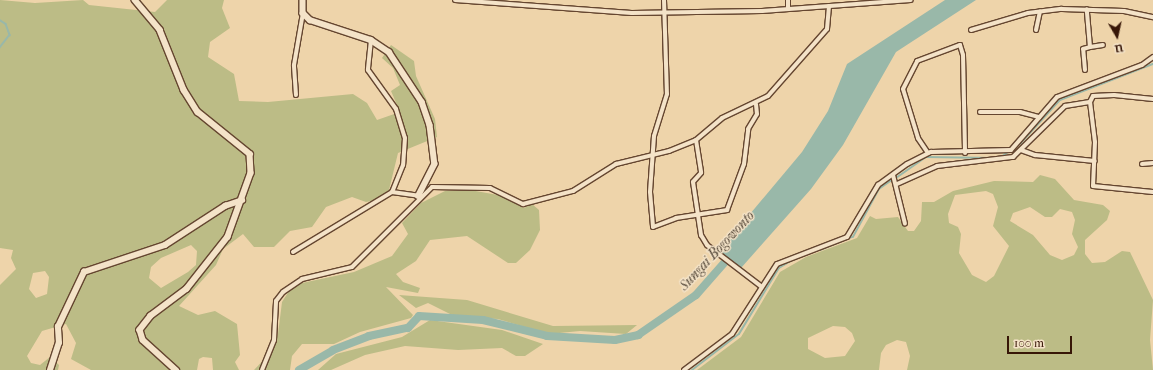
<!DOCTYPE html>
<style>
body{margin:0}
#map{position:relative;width:1153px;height:370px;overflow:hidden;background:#eed4aa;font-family:"IM FELL French Canon",serif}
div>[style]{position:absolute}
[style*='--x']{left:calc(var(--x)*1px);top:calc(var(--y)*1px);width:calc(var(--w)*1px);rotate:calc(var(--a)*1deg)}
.green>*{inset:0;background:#bcbc86}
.water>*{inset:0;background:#99b8a9}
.stream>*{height:1.5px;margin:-0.75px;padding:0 0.75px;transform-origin:0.75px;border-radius:0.75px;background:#99b8a9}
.river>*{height:8px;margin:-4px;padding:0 4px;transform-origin:4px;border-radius:4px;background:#99b8a9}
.roads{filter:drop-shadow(1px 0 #654630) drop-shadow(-1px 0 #654630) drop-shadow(0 1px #654630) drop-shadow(0 -1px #654630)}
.minor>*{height:4px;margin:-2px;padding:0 2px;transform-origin:2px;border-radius:2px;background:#f4e3c8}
.tertiary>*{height:5.5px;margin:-2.75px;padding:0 2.75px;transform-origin:2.75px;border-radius:2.75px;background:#f4e3c8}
span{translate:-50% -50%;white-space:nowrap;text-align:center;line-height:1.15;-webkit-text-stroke:3px #f4e3c8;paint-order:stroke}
.water-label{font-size:14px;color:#544738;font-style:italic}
.north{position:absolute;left:1097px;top:16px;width:40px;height:40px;-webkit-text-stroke:3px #f4e3c8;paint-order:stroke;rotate:171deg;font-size:11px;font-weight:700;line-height:16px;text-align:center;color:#371607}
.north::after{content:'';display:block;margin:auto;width:14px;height:18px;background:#371607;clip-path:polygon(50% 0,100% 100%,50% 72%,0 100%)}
.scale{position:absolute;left:1007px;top:336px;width:65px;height:18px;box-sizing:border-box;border:2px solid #371607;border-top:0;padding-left:5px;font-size:12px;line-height:14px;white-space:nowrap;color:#371607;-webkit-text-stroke:3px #f4e3c8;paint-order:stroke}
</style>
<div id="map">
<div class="green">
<i style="clip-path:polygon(evenodd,0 0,35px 3px,83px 0,89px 5px,155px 12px,167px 0,224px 0,222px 8px,230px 28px,210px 42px,208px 57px,234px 74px,239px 101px,268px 102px,353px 94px,367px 103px,377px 120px,400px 112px,391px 91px,400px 85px,393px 68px,382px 58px,391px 45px,414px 61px,416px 76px,435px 119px,437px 137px,398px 153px,389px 190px,377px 200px,366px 202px,352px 197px,326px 207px,312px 227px,290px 231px,274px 247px,254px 247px,243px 234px,223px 249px,216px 265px,179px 306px,198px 315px,215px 311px,237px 324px,240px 355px,235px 362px,239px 370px,213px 370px,212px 358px,203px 357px,199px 359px,197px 370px,91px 370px,71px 359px,76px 343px,66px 324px,42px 331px,27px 356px,31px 363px,40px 365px,50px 357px,59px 365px,58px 370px,0 370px,0 285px,16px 269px,11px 258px,13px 250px,0 248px,0 0,191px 245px,197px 251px,196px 265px,188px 272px,161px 288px,149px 278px,151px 267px,161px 258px,191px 245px,0 0,45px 271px,49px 277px,47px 294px,36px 298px,29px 289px,33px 273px,45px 271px)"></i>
<i style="clip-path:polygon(evenodd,1040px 175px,1055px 179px,1074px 200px,1103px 205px,1110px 211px,1107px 220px,1085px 240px,1085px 254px,1092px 263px,1105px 262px,1122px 251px,1130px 252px,1153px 300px,1150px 340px,1153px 370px,907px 370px,910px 356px,906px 342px,897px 340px,886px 345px,881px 353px,879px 370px,697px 370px,741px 337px,780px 272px,806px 257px,857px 238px,870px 216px,876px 219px,898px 217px,908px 231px,914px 231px,921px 221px,922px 202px,934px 202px,953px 191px,994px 181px,1033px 182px,1040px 175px,986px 191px,993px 194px,998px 207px,993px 226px,1009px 246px,994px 276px,986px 282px,972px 275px,959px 253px,961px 234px,958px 227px,949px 223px,948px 214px,955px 195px,986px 191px,1040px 175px,1030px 207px,1045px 217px,1052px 217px,1060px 209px,1072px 212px,1075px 220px,1072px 234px,1078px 247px,1074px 255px,1062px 260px,1050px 255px,1033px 235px,1010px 221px,1013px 213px,1030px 207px,1040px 175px,833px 326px,845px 327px,852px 333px,855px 341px,845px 356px,825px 358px,808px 349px,808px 338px,833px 326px)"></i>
<i style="clip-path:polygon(470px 190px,498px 195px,524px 208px,532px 204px,539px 210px,540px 230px,530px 250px,516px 263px,508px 263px,467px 236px,430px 240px,416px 261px,396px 274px,403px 282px,420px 288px,418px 293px,386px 287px,413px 315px,411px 318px,360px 332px,334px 344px,302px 344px,292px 356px,290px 370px,254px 370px,272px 351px,278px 334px,282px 302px,289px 291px,302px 283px,354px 272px,392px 256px,408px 234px,402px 223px,421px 203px,445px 191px)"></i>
<i style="clip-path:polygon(399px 295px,467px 300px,553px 326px,637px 325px,626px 334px,580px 331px,549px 334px,498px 319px,454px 316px,428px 303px,416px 308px)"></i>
<i style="clip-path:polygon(430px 320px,502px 330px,543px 344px,525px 356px,516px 356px,502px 348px,458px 350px,405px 346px,365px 355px,331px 370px,318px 370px,336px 354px,402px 337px)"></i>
</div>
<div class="water">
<i style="clip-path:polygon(945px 0,976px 0,896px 52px,843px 145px,811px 189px,741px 268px,719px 251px,802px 152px,828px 111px,847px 64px)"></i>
</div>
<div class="stream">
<i style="--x:0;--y:20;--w:7;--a:34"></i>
<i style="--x:6;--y:24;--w:12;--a:70"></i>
<i style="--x:10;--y:35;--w:16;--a:128"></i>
<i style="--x:1001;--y:157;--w:24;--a:-35"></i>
<i style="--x:1021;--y:143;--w:58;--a:-47.8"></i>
<i style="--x:1060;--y:100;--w:100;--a:-21.2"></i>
<i style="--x:896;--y:178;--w:37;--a:-35"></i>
<i style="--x:926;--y:157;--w:66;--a:0.9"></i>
<i style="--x:820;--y:250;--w:35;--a:-22"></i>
<i style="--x:853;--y:237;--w:55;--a:-61.6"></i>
<i style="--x:879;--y:189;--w:16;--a:-35"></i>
<i style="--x:692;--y:370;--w:59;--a:-37.5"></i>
<i style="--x:739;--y:334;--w:77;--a:-58.8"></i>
<i style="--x:779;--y:268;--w:17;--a:-31"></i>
</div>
<div class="river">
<i style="--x:299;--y:370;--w:39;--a:-30"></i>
<i style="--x:333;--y:350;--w:39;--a:-21"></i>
<i style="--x:369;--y:336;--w:40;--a:-12"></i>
<i style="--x:408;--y:328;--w:16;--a:-47"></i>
<i style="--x:419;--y:316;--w:64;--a:3.6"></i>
<i style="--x:483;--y:320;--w:66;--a:14"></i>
<i style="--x:547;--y:336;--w:68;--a:3.4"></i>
<i style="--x:615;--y:340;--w:24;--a:-12"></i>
<i style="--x:638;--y:335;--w:70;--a:-34.6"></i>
<i style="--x:696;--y:295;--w:55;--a:-48.7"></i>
</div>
<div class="roads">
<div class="minor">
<i style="--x:455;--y:0;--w:177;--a:4.2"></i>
<i style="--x:632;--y:13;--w:130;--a:-0.9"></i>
<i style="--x:762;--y:11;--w:149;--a:-4.2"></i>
<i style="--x:664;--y:0;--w:94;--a:88.2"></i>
<i style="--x:667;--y:94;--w:44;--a:107.2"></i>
<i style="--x:654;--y:136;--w:56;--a:94.1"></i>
<i style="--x:650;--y:192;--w:35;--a:85"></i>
<i style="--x:653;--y:227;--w:25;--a:-21"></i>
<i style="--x:676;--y:218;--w:52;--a:-8.9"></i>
<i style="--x:727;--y:210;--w:49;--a:-69.7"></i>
<i style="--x:744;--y:164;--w:35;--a:-83"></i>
<i style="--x:748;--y:129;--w:17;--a:-59"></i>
<i style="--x:757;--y:114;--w:10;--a:-96"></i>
<i style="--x:788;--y:0;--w:8;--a:90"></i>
<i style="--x:971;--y:30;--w:59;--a:-16.6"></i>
<i style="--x:1028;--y:13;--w:34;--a:-7"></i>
<i style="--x:1062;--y:9;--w:62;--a:1.8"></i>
<i style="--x:1124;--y:11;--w:30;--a:12"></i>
<i style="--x:1036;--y:30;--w:19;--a:-78"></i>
<i style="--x:371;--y:40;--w:30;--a:96"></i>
<i style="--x:368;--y:70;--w:48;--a:54.3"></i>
<i style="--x:396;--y:109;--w:30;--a:73"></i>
<i style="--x:405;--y:138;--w:27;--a:94"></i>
<i style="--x:403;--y:165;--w:29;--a:112"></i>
<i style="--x:1090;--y:47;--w:13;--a:-9"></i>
<i style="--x:1085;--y:70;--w:21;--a:-95"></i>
<i style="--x:1083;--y:49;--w:7;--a:-16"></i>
<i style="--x:1090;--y:47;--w:38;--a:-95"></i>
<i style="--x:296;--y:95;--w:30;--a:-94"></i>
<i style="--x:294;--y:65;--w:53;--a:-80.2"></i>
<i style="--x:1153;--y:99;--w:39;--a:-174"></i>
<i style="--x:1114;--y:95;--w:21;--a:177"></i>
<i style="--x:1093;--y:96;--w:7;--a:117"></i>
<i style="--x:1090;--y:102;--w:40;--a:82.9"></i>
<i style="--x:1095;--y:142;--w:44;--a:92.6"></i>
<i style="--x:1093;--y:186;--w:60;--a:5.7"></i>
<i style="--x:980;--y:112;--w:40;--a:0"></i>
<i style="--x:1020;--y:112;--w:20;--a:15"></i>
<i style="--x:696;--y:140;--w:34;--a:-40"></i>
<i style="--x:722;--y:118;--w:51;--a:-25.6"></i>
<i style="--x:768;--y:96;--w:89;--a:-48.6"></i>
<i style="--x:827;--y:29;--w:23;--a:-85"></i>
<i style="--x:1021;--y:150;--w:15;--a:20"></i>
<i style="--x:1035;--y:155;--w:60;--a:5.7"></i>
<i style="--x:928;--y:153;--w:18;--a:-124"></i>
<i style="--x:918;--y:138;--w:51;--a:-107"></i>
<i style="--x:903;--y:89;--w:31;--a:-63"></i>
<i style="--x:917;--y:61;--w:46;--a:-20.4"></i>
<i style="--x:960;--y:45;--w:10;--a:73"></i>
<i style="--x:963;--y:55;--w:98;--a:88.8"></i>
<i style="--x:1142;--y:164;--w:11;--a:-5"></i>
<i style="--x:893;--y:175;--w:50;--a:76.2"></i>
<i style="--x:897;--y:184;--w:44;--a:-24.2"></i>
<i style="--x:937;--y:166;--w:77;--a:-6.8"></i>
<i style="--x:1013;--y:157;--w:73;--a:-44.4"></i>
<i style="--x:1065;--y:106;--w:25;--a:-9"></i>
<i style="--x:293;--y:252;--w:116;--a:-31.2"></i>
<i style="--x:392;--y:192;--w:27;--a:8"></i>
<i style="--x:262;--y:370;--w:32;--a:-68"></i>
<i style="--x:274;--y:340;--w:39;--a:-87"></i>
<i style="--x:276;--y:301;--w:11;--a:-52"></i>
<i style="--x:283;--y:292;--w:23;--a:-34"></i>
<i style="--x:302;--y:279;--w:51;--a:-13.5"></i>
<i style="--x:352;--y:267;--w:113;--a:-45"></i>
<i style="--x:432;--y:187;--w:58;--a:1"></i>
<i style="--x:490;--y:188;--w:37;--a:26"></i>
<i style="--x:523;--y:204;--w:52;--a:-14.6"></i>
<i style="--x:573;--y:191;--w:51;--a:-32.1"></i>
<i style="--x:616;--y:164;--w:55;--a:-13.8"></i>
<i style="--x:669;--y:151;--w:29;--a:-22"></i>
<i style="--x:696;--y:140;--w:33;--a:81"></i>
<i style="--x:701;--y:173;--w:12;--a:132"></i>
<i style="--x:693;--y:182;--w:54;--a:81.4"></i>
<i style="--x:701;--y:235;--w:12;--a:59"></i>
<i style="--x:707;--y:245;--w:69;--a:37.4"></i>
<i style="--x:684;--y:370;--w:60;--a:-36.9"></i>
<i style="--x:732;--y:334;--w:83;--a:-57.3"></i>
<i style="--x:777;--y:264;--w:75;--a:-21.1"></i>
<i style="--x:847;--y:237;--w:61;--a:-59.2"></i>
<i style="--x:878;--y:185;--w:36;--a:-36"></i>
<i style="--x:907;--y:164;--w:27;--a:-27"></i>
<i style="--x:931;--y:152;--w:80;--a:-1.4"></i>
<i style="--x:1011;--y:150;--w:70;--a:-49"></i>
<i style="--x:1057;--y:97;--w:91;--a:-20.6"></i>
<i style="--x:1142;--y:65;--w:14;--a:-36"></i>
</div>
<div class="tertiary">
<i style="--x:135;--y:0;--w:39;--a:50"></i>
<i style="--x:160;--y:30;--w:65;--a:68.2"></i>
<i style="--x:184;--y:90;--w:26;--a:58"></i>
<i style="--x:198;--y:112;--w:67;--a:38.9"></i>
<i style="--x:250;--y:154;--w:19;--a:87"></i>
<i style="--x:251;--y:173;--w:68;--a:109.8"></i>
<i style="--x:228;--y:237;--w:66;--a:128.3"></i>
<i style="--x:187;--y:289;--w:45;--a:143.1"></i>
<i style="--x:151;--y:316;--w:18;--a:128"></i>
<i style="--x:140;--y:330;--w:10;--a:73"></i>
<i style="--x:143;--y:340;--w:45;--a:42.3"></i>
<i style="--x:303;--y:0;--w:13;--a:90"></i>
<i style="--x:303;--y:13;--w:10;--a:45"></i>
<i style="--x:310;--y:20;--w:64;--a:18.2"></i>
<i style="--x:371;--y:40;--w:22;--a:34"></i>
<i style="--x:389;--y:52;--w:60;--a:56.6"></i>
<i style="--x:422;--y:102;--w:24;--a:71"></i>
<i style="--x:430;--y:125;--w:39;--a:83"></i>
<i style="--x:435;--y:164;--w:36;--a:117"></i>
<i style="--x:50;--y:370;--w:28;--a:-72"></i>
<i style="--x:59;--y:343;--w:16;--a:-94"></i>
<i style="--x:58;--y:327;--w:61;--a:-64.7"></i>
<i style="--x:84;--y:272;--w:85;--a:-18.4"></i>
<i style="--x:165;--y:245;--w:72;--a:-33"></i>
<i style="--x:225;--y:206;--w:18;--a:-19"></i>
</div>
</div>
<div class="water-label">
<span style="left:717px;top:251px;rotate:-47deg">Sungai Bogowonto</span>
</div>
<div class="north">U</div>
<div class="scale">100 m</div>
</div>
